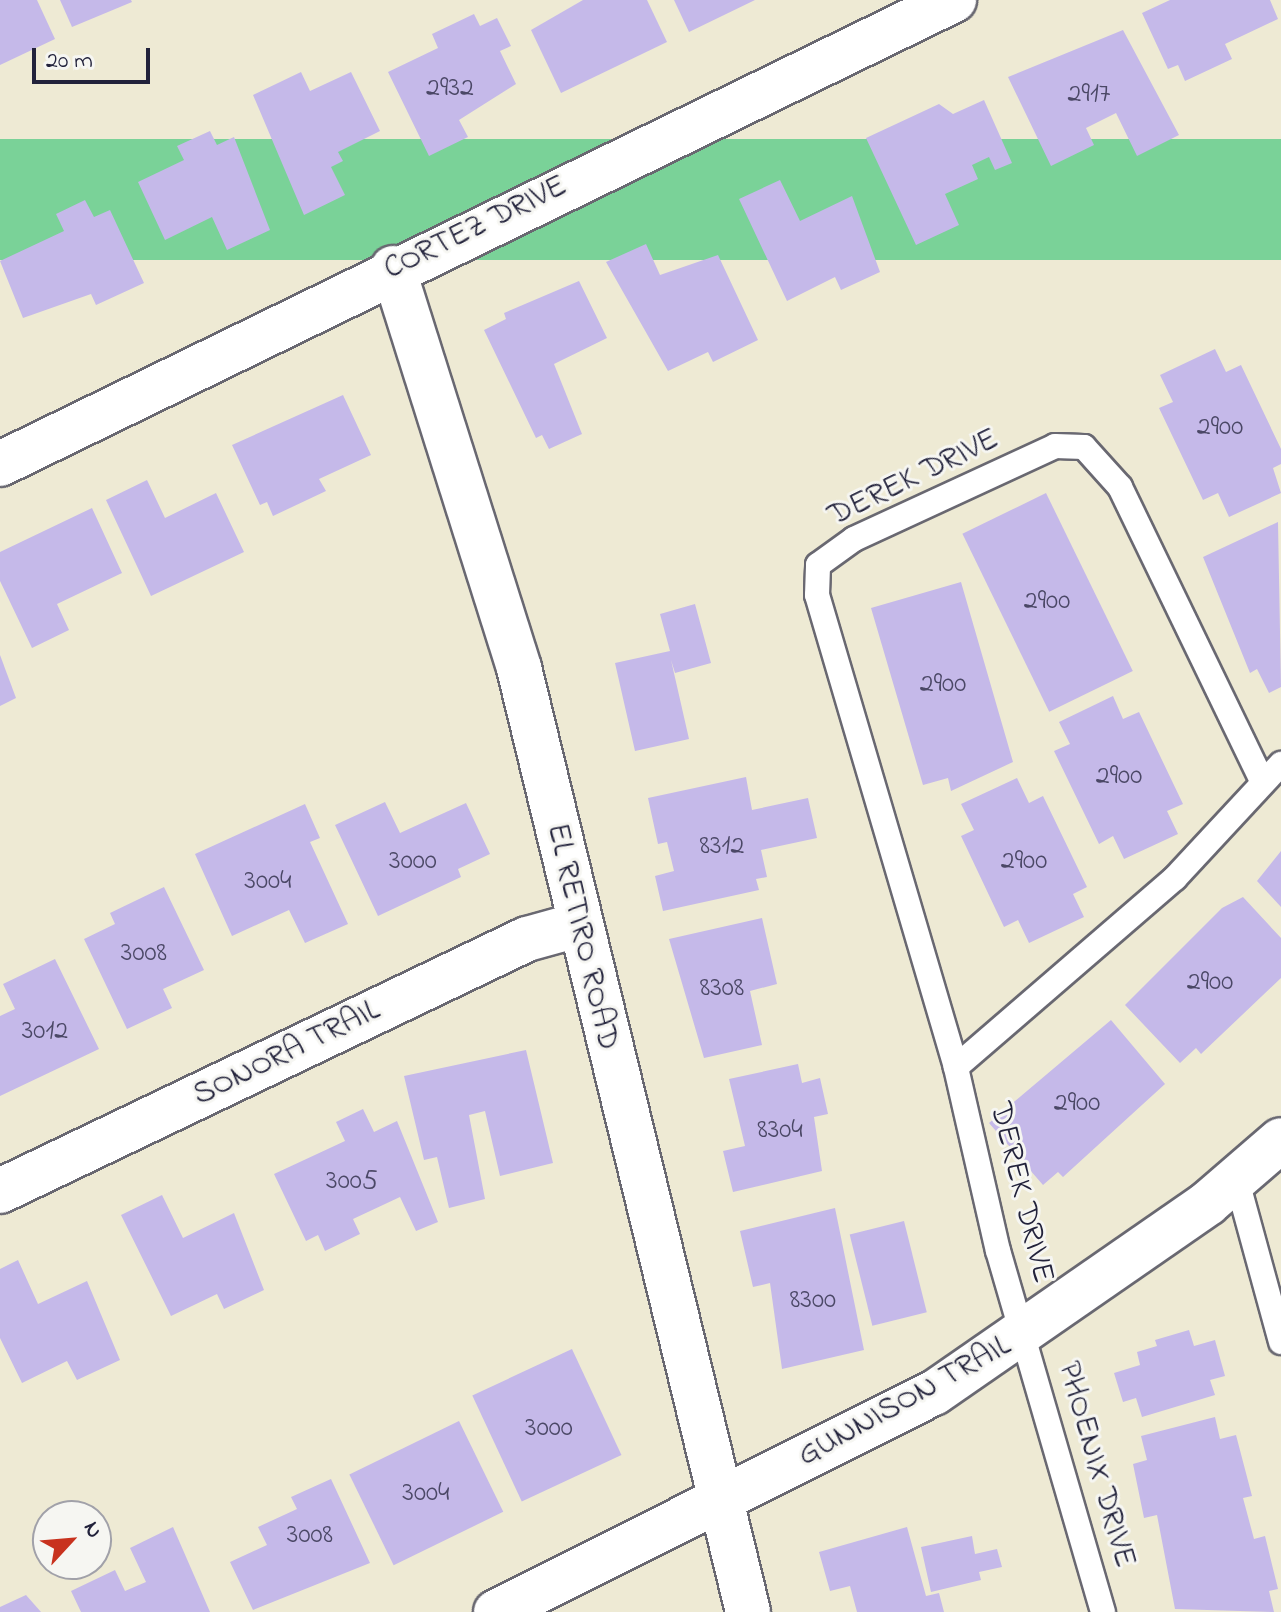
<!DOCTYPE html>
<style>
body{margin:0}
#map{position:relative;width:1281px;height:1612px;overflow:hidden;background:#eeead4;font-family:"Indie Flower",sans-serif}
div>[style]{position:absolute}
[style*='--x']{left:calc(var(--x)*1px);top:calc(var(--y)*1px);width:calc(var(--w)*1px);rotate:calc(var(--a)*1deg)}
.green>*{inset:0;background:#7ad298;transform-origin:0 0}
.building>*{inset:0;background:#c5b9e9;transform-origin:0 0}
.roads{filter:drop-shadow(2px 0 #696871) drop-shadow(-2px 0 #696871) drop-shadow(0 2px #696871) drop-shadow(0 -2px #696871)}
.lane>*{height:24px;margin:-12px;padding:0 12px;transform-origin:12px;border-radius:12px;background:#fff}
.street>*{height:44px;margin:-22px;padding:0 22px;transform-origin:22px;border-radius:22px;background:#fff}
span{translate:-50% -50%;white-space:nowrap;text-align:center;line-height:1.15;-webkit-text-stroke:6px #f6f6f2;paint-order:stroke}
.number-label{font-size:28px;color:#4b4866}
.number-label span{-webkit-text-stroke-width:0}
.street-label{font-size:32px;color:#22223b}
.north{position:absolute;left:32px;top:1500px;width:80px;height:80px;box-sizing:border-box;background:#f6f6f2;border:2px solid #a1a1a9;border-radius:50%;rotate:64deg;font-size:22px;font-weight:700;line-height:32px;text-align:center;color:#22223b}
.north::after{content:'';display:block;margin:auto;width:28px;height:36px;background:#c8321e;clip-path:polygon(50% 0,100% 100%,50% 72%,0 100%)}
.scale{position:absolute;left:32px;top:48px;width:118px;height:36px;box-sizing:border-box;border:4px solid #22223b;border-top:0;padding-left:10px;font-size:24px;line-height:28px;white-space:nowrap;color:#22223b;-webkit-text-stroke:6px #f6f6f2;paint-order:stroke}
</style>
<div id="map">
<div class="green">
<i style="left:1281px;top:139px;width:121px;height:1418px;rotate:90deg"></i>
</div>
<div class="building">
<i style="clip-path:polygon(0 0,37px 0,55px 39px,0 65px)"></i>
<i style="clip-path:polygon(60px 0,131px 0,132px 2px,72px 27px)"></i>
<i style="clip-path:polygon(583px 0,647px 0,667px 42px,561px 93px,531px 30px)"></i>
<i style="clip-path:polygon(674px 0,755px 0,689px 32px)"></i>
<i style="clip-path:polygon(1170px 0,1270px 0,1278px 19px,1225px 44px,1232px 59px,1185px 81px,1178px 65px,1168px 69px,1142px 13px)"></i>
<i style="clip-path:polygon(474px 14px,480px 26px,497px 18px,511px 46px,500px 51px,516px 84px,459px 120px,468px 137px,429px 156px,388px 72px,438px 48px,432px 34px)"></i>
<i style="clip-path:polygon(1123px 30px,1179px 135px,1137px 156px,1116px 113px,1086px 128px,1094px 145px,1051px 166px,1008px 77px)"></i>
<i style="clip-path:polygon(301px 72px,310px 91px,351px 72px,380px 131px,338px 152px,343px 161px,331px 167px,345px 195px,304px 215px,253px 95px)"></i>
<i style="clip-path:polygon(984px 100px,1012px 163px,995px 170px,989px 157px,972px 165px,978px 179px,945px 194px,959px 225px,916px 245px,866px 138px,939px 104px,953px 114px)"></i>
<i style="clip-path:polygon(210px 131px,217px 145px,234px 137px,270px 230px,227px 250px,212px 217px,165px 240px,138px 182px,184px 160px,177px 146px)"></i>
<i style="clip-path:polygon(780px 180px,800px 221px,852px 196px,880px 272px,841px 290px,835px 277px,787px 301px,739px 199px)"></i>
<i style="clip-path:polygon(85px 200px,94px 217px,110px 210px,144px 283px,96px 305px,91px 294px,23px 318px,0 261px,64px 231px,56px 214px)"></i>
<i style="clip-path:polygon(646px 244px,660px 275px,718px 255px,758px 340px,713px 362px,708px 352px,668px 371px,606px 262px)"></i>
<i style="clip-path:polygon(579px 281px,607px 338px,554px 364px,582px 434px,549px 449px,542px 435px,536px 438px,484px 330px,506px 319px,504px 313px)"></i>
<i style="clip-path:polygon(1215px 349px,1226px 372px,1241px 365px,1281px 449px,1281px 464px,1273px 468px,1281px 493px,1229px 517px,1218px 493px,1203px 500px,1159px 408px,1173px 402px,1160px 375px)"></i>
<i style="clip-path:polygon(343px 395px,371px 455px,319px 479px,326px 491px,273px 516px,267px 502px,260px 505px,232px 445px)"></i>
<i style="clip-path:polygon(147px 480px,165px 518px,216px 493px,244px 552px,151px 596px,106px 500px)"></i>
<i style="left:1046px;top:493px;width:198px;height:93px;rotate:64deg"></i>
<i style="clip-path:polygon(92px 508px,122px 573px,57px 604px,69px 630px,32px 648px,0 581px,0 552px)"></i>
<i style="clip-path:polygon(1278px 522px,1281px 687px,1269px 693px,1257px 669px,1250px 673px,1203px 557px)"></i>
<i style="clip-path:polygon(961px 582px,1013px 762px,951px 791px,948px 778px,923px 785px,871px 608px)"></i>
<i style="clip-path:polygon(695px 604px,711px 663px,675px 673px,671px 660px,689px 739px,635px 751px,615px 663px,670px 651px,660px 614px)"></i>
<i style="clip-path:polygon(0 655px,16px 698px,0 706px)"></i>
<i style="clip-path:polygon(1113px 696px,1123px 719px,1139px 712px,1183px 804px,1167px 811px,1178px 834px,1124px 859px,1113px 836px,1099px 844px,1054px 751px,1070px 744px,1059px 722px)"></i>
<i style="clip-path:polygon(746px 777px,752px 810px,808px 798px,817px 838px,761px 850px,767px 877px,756px 879px,759px 890px,663px 911px,655px 876px,674px 871px,667px 842px,658px 844px,648px 798px)"></i>
<i style="clip-path:polygon(1017px 778px,1029px 803px,1043px 796px,1087px 887px,1073px 894px,1084px 917px,1029px 943px,1018px 920px,1004px 927px,961px 836px,974px 830px,961px 804px)"></i>
<i style="clip-path:polygon(385px 802px,400px 833px,466px 803px,490px 854px,458px 869px,461px 877px,378px 916px,335px 825px)"></i>
<i style="clip-path:polygon(305px 804px,320px 838px,310px 842px,348px 924px,305px 943px,289px 910px,232px 936px,195px 854px)"></i>
<i style="clip-path:polygon(1281px 851px,1281px 907px,1257px 881px)"></i>
<i style="clip-path:polygon(164px 887px,204px 970px,163px 989px,172px 1008px,127px 1029px,84px 939px,115px 924px,110px 913px)"></i>
<i style="clip-path:polygon(1243px 897px,1281px 938px,1281px 978px,1201px 1054px,1196px 1048px,1180px 1063px,1125px 1005px,1222px 908px)"></i>
<i style="clip-path:polygon(762px 918px,777px 984px,750px 991px,762px 1045px,704px 1058px,669px 939px)"></i>
<i style="clip-path:polygon(55px 959px,99px 1049px,0 1096px,0 1016px,15px 1009px,3px 984px)"></i>
<i style="clip-path:polygon(1111px 1020px,1165px 1084px,1063px 1177px,1058px 1172px,1043px 1185px,989px 1123px)"></i>
<i style="clip-path:polygon(526px 1050px,553px 1163px,500px 1176px,485px 1111px,469px 1115px,485px 1199px,449px 1208px,437px 1157px,424px 1160px,404px 1076px)"></i>
<i style="clip-path:polygon(798px 1064px,802px 1083px,820px 1078px,828px 1114px,814px 1117px,822px 1171px,733px 1192px,723px 1151px,745px 1146px,729px 1079px)"></i>
<i style="clip-path:polygon(363px 1109px,374px 1132px,397px 1121px,438px 1222px,416px 1231px,400px 1197px,353px 1219px,360px 1234px,325px 1251px,318px 1235px,306px 1241px,274px 1174px,345px 1141px,336px 1122px)"></i>
<i style="clip-path:polygon(162px 1195px,183px 1238px,234px 1213px,264px 1290px,224px 1309px,217px 1294px,171px 1316px,121px 1215px)"></i>
<i style="clip-path:polygon(835px 1208px,864px 1350px,782px 1369px,770px 1283px,753px 1287px,740px 1231px)"></i>
<i style="left:904px;top:1221px;width:94px;height:56px;rotate:76deg"></i>
<i style="clip-path:polygon(18px 1260px,38px 1304px,87px 1281px,120px 1360px,77px 1380px,67px 1361px,22px 1383px,0 1338px,0 1269px)"></i>
<i style="clip-path:polygon(1189px 1330px,1194px 1346px,1215px 1340px,1225px 1376px,1210px 1380px,1215px 1395px,1142px 1417px,1136px 1398px,1123px 1402px,1114px 1373px,1140px 1365px,1137px 1352px,1157px 1346px,1155px 1340px)"></i>
<i style="left:572px;top:1349px;width:117px;height:110px;rotate:65deg"></i>
<i style="clip-path:polygon(1215px 1417px,1220px 1439px,1236px 1435px,1252px 1496px,1243px 1498px,1254px 1539px,1265px 1536px,1278px 1589px,1269px 1591px,1274px 1612px,1175px 1609px,1157px 1515px,1144px 1518px,1133px 1464px,1147px 1460px,1141px 1436px)"></i>
<i style="left:459px;top:1421px;width:101px;height:122px;rotate:64deg"></i>
<i style="clip-path:polygon(331px 1479px,370px 1563px,253px 1610px,230px 1562px,267px 1545px,258px 1527px,297px 1509px,291px 1497px)"></i>
<i style="clip-path:polygon(173px 1527px,210px 1612px,81px 1612px,71px 1591px,115px 1570px,125px 1591px,146px 1582px,130px 1548px)"></i>
<i style="clip-path:polygon(907px 1527px,926px 1596px,939px 1593px,944px 1612px,857px 1612px,850px 1586px,830px 1591px,819px 1552px)"></i>
<i style="clip-path:polygon(972px 1536px,975px 1554px,997px 1549px,1002px 1567px,979px 1572px,981px 1580px,931px 1592px,921px 1547px)"></i>
<i style="clip-path:polygon(26px 1595px,41px 1612px,0 1612px,0 1607px)"></i>
</div>
<div class="roads">
<div class="lane">
<i style="--x:956;--y:1067;--w:289;--a:-40.8"></i>
<i style="--x:1175;--y:878;--w:156;--a:-47.1"></i>
<i style="--x:1237;--y:1181;--w:167;--a:74.7"></i>
<i style="--x:1103;--y:1612;--w:376;--a:-106.2"></i>
<i style="--x:998;--y:1251;--w:189;--a:-102.9"></i>
<i style="--x:956;--y:1067;--w:492;--a:-106.4"></i>
<i style="--x:817;--y:595;--w:30;--a:-88"></i>
<i style="--x:818;--y:565;--w:44;--a:-35.8"></i>
<i style="--x:854;--y:539;--w:221;--a:-24.8"></i>
<i style="--x:1055;--y:446;--w:29;--a:2"></i>
<i style="--x:1084;--y:447;--w:54;--a:48"></i>
<i style="--x:1120;--y:487;--w:326;--a:64.2"></i>
</div>
<div class="street">
<i style="--x:393;--y:268;--w:419;--a:72.5"></i>
<i style="--x:519;--y:668;--w:971;--a:76.36"></i>
<i style="--x:0;--y:464;--w:1061;--a:-25.94"></i>
<i style="--x:0;--y:1191;--w:584;--a:-25.56"></i>
<i style="--x:527;--y:939;--w:53;--a:-15.4"></i>
<i style="--x:496;--y:1612;--w:490;--a:-26.6"></i>
<i style="--x:934;--y:1393;--w:333;--a:-34.7"></i>
<i style="--x:1208;--y:1203;--w:96;--a:-40.8"></i>
</div>
</div>
<div class="number-label">
<span style="left:450px;top:89px">2932</span>
<span style="left:1089px;top:95px">2917</span>
<span style="left:1220px;top:428px">2900</span>
<span style="left:1047px;top:602px">2900</span>
<span style="left:943px;top:685px">2900</span>
<span style="left:1119px;top:777px">2900</span>
<span style="left:722px;top:847px">8312</span>
<span style="left:413px;top:862px">3000</span>
<span style="left:1024px;top:862px">2900</span>
<span style="left:268px;top:882px">3004</span>
<span style="left:144px;top:954px">3008</span>
<span style="left:1210px;top:983px">2900</span>
<span style="left:722px;top:989px">8308</span>
<span style="left:45px;top:1032px">3012</span>
<span style="left:1077px;top:1104px">2900</span>
<span style="left:780px;top:1131px">8304</span>
<span style="left:352px;top:1182px">3005</span>
<span style="left:813px;top:1301px">8300</span>
<span style="left:549px;top:1429px">3000</span>
<span style="left:426px;top:1494px">3004</span>
<span style="left:310px;top:1536px">3008</span>
</div>
<div class="street-label">
<span style="left:476px;top:229px;rotate:-26deg">CORTEZ DRIVE</span>
<span style="left:914px;top:479px;rotate:-26deg">DEREK DRIVE</span>
<span style="left:581px;top:937px;rotate:77deg">EL RETIRO ROAD</span>
<span style="left:287px;top:1054px;rotate:-26deg">SONORA TRAIL</span>
<span style="left:1020px;top:1193px;rotate:76deg">DEREK DRIVE</span>
<span style="left:905px;top:1402px;rotate:-29deg">GUNNISON TRAIL</span>
<span style="left:1095px;top:1465px;rotate:74deg">PHOENIX DRIVE</span>
</div>
<div class="north">N</div>
<div class="scale">20 m</div>
</div>
